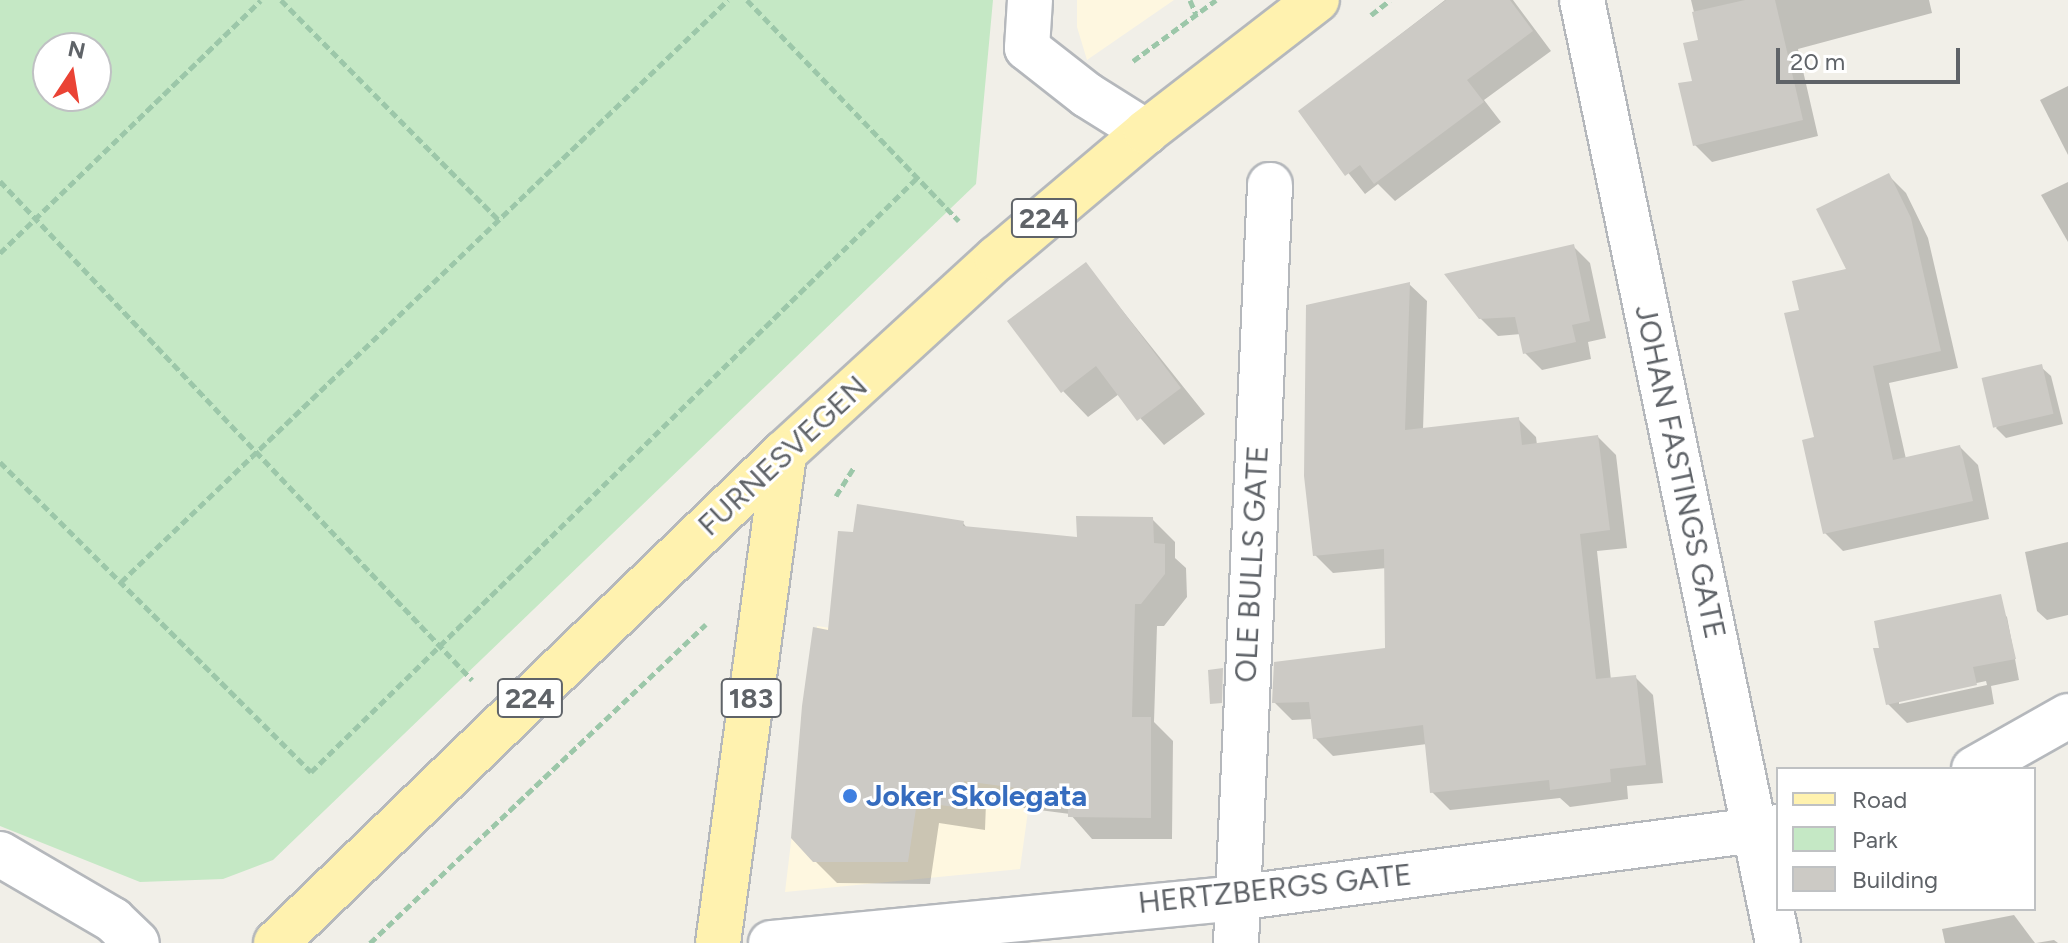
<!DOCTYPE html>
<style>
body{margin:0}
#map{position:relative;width:2068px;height:943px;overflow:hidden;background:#f1efe8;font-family:Figtree,sans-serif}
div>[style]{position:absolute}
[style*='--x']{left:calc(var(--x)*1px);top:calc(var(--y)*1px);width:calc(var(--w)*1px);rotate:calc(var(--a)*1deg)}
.commercial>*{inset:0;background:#fef7e0}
.green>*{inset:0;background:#c5e8c5}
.shadow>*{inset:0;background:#0003}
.building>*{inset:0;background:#cccac5;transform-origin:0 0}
.path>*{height:5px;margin-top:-2.5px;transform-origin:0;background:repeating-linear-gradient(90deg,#9cc7a9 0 8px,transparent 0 12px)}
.roads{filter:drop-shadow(2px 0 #b5b8bc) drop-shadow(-2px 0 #b5b8bc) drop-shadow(0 2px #b5b8bc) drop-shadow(0 -2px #b5b8bc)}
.minor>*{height:44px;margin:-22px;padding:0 22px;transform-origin:22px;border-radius:22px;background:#fff}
.major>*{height:44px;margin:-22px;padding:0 22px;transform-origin:22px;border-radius:22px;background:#fff2af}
.dots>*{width:22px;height:22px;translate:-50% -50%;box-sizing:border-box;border:4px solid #fff;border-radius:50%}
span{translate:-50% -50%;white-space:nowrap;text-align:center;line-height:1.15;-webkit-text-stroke:6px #fff;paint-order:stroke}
.shield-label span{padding:2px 6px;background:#fff;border:2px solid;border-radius:6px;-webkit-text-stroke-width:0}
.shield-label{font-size:28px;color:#5f6368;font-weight:700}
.street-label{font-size:30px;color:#5f6368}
.shop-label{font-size:30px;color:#366cbe;font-weight:700}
.left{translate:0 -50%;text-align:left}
.legend{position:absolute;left:1776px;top:767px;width:260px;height:144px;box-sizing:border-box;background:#fff;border:2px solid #bfc1c3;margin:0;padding:10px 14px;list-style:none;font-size:24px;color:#5f6368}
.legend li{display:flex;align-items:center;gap:16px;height:40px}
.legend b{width:40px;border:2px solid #bfc1c3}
.north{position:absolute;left:32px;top:32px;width:80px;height:80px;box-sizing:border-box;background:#fff;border:2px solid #bfc1c3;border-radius:50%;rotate:12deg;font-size:22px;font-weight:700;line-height:32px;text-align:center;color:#5f6368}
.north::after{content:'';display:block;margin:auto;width:28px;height:36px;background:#ea4335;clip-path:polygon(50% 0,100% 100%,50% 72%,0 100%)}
.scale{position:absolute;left:1776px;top:48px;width:184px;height:36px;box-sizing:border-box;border:4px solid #5f6368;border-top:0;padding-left:10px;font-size:24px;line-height:28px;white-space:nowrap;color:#5f6368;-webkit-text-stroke:6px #fff;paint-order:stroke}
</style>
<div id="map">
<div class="commercial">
<i style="clip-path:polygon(1077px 0,1174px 0,1087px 60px,1077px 27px)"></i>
<i style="clip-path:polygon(817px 626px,1049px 659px,1020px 869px,785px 892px)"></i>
</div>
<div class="green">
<i style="clip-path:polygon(evenodd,0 0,993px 0,976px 184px,273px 860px,223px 879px,140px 882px,0 826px,0 0,48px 48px,96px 48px,96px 96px,48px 96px,48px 48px)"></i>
</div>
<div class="shadow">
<i style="clip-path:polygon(1445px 0,1513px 0,1551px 51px,1484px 100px,1501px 122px,1395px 201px,1378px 184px,1365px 194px,1300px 112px)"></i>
<i style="clip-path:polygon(1691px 0,1929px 0,1932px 13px,1798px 49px,1818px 136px,1712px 162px,1695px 145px,1694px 82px,1701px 41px)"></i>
<i style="clip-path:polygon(2068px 86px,2068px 155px,2040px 100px)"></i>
<i style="clip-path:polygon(1888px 175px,1906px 193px,1928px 238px,1958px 368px,1889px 383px,1906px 459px,1960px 447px,1978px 465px,1989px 519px,1843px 551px,1825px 533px,1801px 311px,1849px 270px)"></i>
<i style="clip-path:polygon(2068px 182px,2068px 242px,2041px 195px)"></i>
<i style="clip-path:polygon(1573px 246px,1590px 263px,1606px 338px,1588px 342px,1591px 359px,1542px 370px,1525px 353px,1521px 334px,1498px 336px,1480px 318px)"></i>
<i style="clip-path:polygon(1086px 265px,1205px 414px,1164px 445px,1119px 394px,1088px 417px,1063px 391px)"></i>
<i style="clip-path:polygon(1409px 284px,1427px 301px,1423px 430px,1518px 419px,1536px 437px,1537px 445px,1598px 437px,1616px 455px,1627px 548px,1597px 551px,1611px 680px,1635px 677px,1653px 695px,1663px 783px,1627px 786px,1628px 799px,1570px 807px,1560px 798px,1450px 810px,1432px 792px,1427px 744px,1333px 756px,1315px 738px,1313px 719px,1292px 720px,1274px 702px,1387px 650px,1387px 568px,1333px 573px,1315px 555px)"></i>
<i style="clip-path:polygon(2041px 367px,2051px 376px,2063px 424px,2006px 438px,1996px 428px)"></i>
<i style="clip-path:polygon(1152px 519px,1175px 542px,1175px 558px,1186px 568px,1187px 597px,1164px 626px,1157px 626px,1154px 722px,1173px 741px,1172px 839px,1092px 839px,1070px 814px,986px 803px,985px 830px,939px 823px,930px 884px,837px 883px,814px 860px,829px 632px,963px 523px,968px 529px,1079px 539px)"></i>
<i style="clip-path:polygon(2068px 542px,2068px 615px,2047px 620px,2037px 611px,2025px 552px)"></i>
<i style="clip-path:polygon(evenodd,1988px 598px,2007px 617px,2019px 680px,1991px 686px,1994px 704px,1907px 723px,1888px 704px,1988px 598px,1986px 681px,1987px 685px,1899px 704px,1899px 700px,1986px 681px)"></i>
<i style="clip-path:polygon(2014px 915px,2035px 943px,1945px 943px,1942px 929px)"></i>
<i style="clip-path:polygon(2054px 940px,2058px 943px,2036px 943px)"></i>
</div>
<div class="building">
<i style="clip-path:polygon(1446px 0,1510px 0,1533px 31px,1467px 80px,1484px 102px,1374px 184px,1360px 165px,1345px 176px,1298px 111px)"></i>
<i style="clip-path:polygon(1745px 0,1775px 0,1803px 120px,1693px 146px,1678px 83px,1692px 81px,1683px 43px,1698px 40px,1692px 12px)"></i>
<i style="clip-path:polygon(1889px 173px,1911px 218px,1941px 351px,1873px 366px,1893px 460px,1960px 445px,1973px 501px,1823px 534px,1802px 440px,1814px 437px,1784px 313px,1799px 310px,1792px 281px,1846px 269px,1816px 209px)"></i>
<i style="clip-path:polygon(1574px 244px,1590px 321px,1572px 325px,1576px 342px,1523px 354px,1515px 317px,1479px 319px,1444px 274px)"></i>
<i style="clip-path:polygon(1086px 262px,1181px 388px,1137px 421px,1096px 366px,1061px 393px,1007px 321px)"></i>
<i style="clip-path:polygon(1410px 282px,1405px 430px,1519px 417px,1522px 445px,1598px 435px,1610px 530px,1580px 534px,1596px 679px,1636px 675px,1646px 765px,1610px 769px,1611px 782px,1550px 790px,1549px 780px,1430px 793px,1423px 725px,1313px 739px,1309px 702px,1272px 703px,1274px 662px,1385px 648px,1384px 549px,1313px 556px,1304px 476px,1306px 305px)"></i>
<i style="left:2042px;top:364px;width:51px;height:62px;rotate:77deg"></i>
<i style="clip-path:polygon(857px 504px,964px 521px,963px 526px,1077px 537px,1076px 516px,1153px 517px,1154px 543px,1165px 544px,1165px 574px,1141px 604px,1135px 604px,1132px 717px,1151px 717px,1151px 818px,1068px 817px,1068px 795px,964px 781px,963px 808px,917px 802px,908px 862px,813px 862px,791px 838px,802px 706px,813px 627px,828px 630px,838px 531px,853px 532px)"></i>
<i style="clip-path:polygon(2001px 594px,2016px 659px,1973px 667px,1977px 685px,1886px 705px,1873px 648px,1879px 648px,1874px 621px)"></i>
<i style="clip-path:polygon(1223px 668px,1222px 703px,1210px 704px,1208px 670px)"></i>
</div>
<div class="path">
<i style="--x:281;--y:0;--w:310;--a:45.3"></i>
<i style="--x:747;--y:0;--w:306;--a:46.2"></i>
<i style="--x:1190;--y:0;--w:15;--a:67"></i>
<i style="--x:1371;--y:15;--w:24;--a:-38"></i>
<i style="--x:1133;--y:61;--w:103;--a:-36.3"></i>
<i style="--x:0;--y:181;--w:687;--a:46.59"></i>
<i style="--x:0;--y:253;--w:363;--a:-44.1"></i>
<i style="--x:0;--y:462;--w:439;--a:44.9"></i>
<i style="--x:311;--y:772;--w:847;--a:-44.43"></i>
<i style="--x:836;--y:496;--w:34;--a:-58"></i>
<i style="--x:121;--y:582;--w:841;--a:-43.8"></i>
<i style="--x:370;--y:943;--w:463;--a:-43.5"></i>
</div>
<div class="roads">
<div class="minor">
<i style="--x:1030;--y:0;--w:48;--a:93.6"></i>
<i style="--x:1027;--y:48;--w:76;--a:38.1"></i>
<i style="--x:1087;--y:95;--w:70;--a:32.1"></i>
<i style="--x:1582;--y:0;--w:963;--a:78.26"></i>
<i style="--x:1974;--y:769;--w:108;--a:-29.4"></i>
<i style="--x:0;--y:854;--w:131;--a:30.3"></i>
<i style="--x:113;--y:920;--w:33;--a:44"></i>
<i style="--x:771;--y:943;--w:467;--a:-5.5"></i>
<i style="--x:1236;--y:898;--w:547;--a:-7.46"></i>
<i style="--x:1236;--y:943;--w:759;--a:-87.43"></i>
</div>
<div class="major">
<i style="--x:276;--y:943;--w:706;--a:-43.97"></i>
<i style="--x:784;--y:453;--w:289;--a:-42.5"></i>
<i style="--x:997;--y:258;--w:195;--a:-40.2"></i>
<i style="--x:1146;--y:132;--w:216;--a:-37.7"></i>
<i style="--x:718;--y:943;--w:494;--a:-82.3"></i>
</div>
</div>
<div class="dots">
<i style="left:850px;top:796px;background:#3f7fe0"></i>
</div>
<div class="shield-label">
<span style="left:1044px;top:218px">224</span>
<span style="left:530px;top:698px">224</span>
<span style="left:751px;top:698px">183</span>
</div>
<div class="street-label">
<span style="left:783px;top:456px;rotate:-43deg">FURNESVEGEN</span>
<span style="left:1680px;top:472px;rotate:78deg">JOHAN FASTINGS GATE</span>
<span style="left:1252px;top:564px;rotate:-87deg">OLE BULLS GATE</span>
<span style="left:1275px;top:889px;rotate:-6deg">HERTZBERGS GATE</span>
</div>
<div class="shop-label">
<span class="left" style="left:866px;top:796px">Joker Skolegata</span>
</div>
<ul class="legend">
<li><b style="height:10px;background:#fff2af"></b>Road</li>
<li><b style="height:22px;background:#c5e8c5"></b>Park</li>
<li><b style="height:22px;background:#cccac5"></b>Building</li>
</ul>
<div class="north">N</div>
<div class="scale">20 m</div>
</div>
